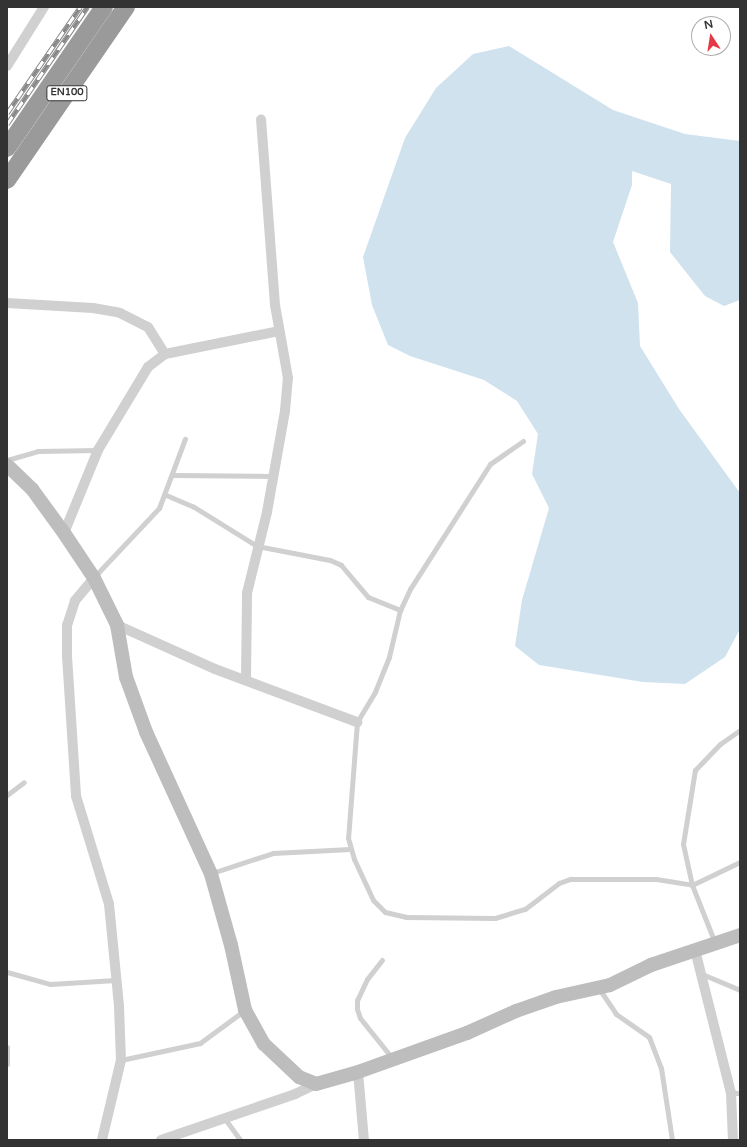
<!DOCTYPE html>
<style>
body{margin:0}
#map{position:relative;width:747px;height:1147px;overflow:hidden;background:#fff;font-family:"Varela Round",sans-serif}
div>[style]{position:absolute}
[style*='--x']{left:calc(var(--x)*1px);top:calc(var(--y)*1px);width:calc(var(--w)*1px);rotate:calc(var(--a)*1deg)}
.water>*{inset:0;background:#cfe2ee}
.lane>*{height:5px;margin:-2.5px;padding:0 2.5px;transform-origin:2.5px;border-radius:2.5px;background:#d0d0d0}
.street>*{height:10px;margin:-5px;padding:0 5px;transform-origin:5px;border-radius:5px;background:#d0d0d0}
.secondary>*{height:14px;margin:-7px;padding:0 7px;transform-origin:7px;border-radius:7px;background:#bdbdbd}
.highway>*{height:18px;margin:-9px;padding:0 9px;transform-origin:9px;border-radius:9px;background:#9a9a9a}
.rail>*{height:4.5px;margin-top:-2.25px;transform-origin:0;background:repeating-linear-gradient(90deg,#fff 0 9px,#888 0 18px);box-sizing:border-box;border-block:1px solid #888}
span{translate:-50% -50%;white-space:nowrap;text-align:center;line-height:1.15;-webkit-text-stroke:4px #fff;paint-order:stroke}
.shield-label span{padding:1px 3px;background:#fff;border:1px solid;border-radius:3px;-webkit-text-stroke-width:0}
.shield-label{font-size:10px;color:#333;font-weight:700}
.frame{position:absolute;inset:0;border:8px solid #333;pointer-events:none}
.north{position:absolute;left:691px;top:16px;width:40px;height:40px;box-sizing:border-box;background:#fff;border:1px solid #adadad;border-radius:50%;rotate:348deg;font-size:11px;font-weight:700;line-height:16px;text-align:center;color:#333}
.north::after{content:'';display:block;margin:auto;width:14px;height:18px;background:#e63946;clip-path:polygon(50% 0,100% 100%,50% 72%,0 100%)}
</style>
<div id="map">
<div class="water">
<i style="clip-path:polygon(509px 46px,613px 110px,685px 134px,740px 141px,740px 300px,724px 306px,705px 296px,670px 252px,671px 184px,632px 171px,632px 185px,613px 242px,638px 303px,640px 346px,679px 409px,740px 493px,740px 629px,725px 657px,685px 684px,643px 682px,539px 665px,515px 646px,522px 600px,549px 508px,532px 474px,538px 434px,517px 401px,484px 380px,410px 356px,388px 345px,372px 305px,363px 257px,405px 138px,436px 88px,473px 54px)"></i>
</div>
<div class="lane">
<i style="--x:523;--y:441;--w:40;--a:145.1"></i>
<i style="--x:490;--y:464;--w:148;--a:122.6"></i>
<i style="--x:410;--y:589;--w:23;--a:115"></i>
<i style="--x:400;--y:610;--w:48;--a:103.2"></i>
<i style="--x:389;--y:657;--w:38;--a:112"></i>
<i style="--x:375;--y:692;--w:35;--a:121"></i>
<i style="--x:357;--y:722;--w:116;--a:94.4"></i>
<i style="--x:348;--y:838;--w:22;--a:74"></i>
<i style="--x:354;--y:859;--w:45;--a:65.1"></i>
<i style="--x:373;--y:900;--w:17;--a:45"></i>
<i style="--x:385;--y:912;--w:22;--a:13"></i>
<i style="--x:406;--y:917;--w:89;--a:0.6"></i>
<i style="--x:495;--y:918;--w:31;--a:-17"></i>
<i style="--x:525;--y:909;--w:43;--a:-37.4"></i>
<i style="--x:559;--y:883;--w:12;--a:-20"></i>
<i style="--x:570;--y:879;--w:86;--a:0"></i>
<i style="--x:656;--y:879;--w:36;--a:9"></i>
<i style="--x:692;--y:885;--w:53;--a:-25.6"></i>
<i style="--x:7;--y:460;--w:32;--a:-16"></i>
<i style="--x:38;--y:451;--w:60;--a:-1"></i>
<i style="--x:172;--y:475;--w:101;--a:0.6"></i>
<i style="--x:166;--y:495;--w:30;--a:23"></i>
<i style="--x:194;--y:507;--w:74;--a:31.8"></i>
<i style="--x:257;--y:546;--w:74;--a:10.9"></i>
<i style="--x:330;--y:560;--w:12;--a:24"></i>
<i style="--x:341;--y:565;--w:42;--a:49.8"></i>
<i style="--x:368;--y:597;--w:35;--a:22"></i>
<i style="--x:94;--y:577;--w:95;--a:-46.7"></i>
<i style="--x:159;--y:508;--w:74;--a:-69.4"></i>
<i style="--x:7;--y:795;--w:21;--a:-37"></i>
<i style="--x:212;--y:873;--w:64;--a:-18.2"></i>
<i style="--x:273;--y:853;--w:77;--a:-3"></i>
<i style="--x:715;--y:943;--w:62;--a:-111.6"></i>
<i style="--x:692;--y:885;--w:42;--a:-102.4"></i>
<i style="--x:683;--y:844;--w:75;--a:-80.8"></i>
<i style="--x:695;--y:770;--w:36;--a:-46"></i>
<i style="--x:720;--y:744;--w:24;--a:-35"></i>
<i style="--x:382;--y:960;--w:24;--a:128"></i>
<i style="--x:367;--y:979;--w:23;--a:115"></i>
<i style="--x:357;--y:1000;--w:9;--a:90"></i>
<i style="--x:357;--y:1009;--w:9;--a:72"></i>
<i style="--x:360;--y:1018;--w:51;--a:51.3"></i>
<i style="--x:7;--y:972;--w:45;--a:15.6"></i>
<i style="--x:50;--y:984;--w:66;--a:-3.5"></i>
<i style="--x:702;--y:974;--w:41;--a:22.8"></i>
<i style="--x:600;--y:990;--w:29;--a:56"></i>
<i style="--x:616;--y:1014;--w:40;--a:34.9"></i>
<i style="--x:649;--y:1037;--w:33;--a:69"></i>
<i style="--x:661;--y:1068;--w:73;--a:81.3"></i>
<i style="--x:7;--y:1047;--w:17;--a:90"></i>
<i style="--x:121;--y:1060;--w:81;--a:-12.1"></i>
<i style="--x:200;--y:1043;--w:56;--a:-36.3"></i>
<i style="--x:731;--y:1093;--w:9;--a:0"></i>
<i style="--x:225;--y:1119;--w:26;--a:54"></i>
</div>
<div class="street">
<i style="--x:7;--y:66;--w:70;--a:-57.9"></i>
<i style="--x:7;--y:303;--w:86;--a:3.3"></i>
<i style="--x:93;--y:308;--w:27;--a:10"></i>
<i style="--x:120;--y:313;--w:31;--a:27"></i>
<i style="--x:148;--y:327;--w:32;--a:58"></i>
<i style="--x:64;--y:533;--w:90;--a:-67.7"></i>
<i style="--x:98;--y:450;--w:97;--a:-58.9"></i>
<i style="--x:148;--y:367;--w:21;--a:-37"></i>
<i style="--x:165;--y:354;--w:116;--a:-11.4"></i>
<i style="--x:94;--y:578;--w:30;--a:130"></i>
<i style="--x:75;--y:601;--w:25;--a:108"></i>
<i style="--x:67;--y:625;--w:31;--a:90"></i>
<i style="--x:67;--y:656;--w:140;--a:86.3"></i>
<i style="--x:76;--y:796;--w:113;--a:73"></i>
<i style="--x:109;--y:904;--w:102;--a:84.4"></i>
<i style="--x:119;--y:1006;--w:54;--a:87.9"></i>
<i style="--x:121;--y:1060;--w:82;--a:103.4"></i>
<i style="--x:117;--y:625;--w:107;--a:24.2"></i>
<i style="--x:215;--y:669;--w:152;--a:20.5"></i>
<i style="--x:246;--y:679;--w:86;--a:-89.3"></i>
<i style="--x:247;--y:593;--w:83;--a:-76.1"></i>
<i style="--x:267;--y:512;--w:103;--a:-79.9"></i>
<i style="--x:285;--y:411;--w:33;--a:-85"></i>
<i style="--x:288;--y:378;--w:74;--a:-100.1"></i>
<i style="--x:275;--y:305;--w:186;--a:-94.3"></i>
<i style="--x:695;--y:950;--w:147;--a:75.9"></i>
<i style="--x:731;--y:1093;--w:47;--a:87.6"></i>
<i style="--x:358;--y:1072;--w:68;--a:85"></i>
<i style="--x:161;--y:1140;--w:142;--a:-18.9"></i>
<i style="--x:295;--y:1094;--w:23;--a:-25"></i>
</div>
<div class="secondary">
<i style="--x:7;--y:465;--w:35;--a:44"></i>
<i style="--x:32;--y:489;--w:54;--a:54"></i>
<i style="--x:64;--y:533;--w:54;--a:56.3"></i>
<i style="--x:94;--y:578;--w:52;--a:63.9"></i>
<i style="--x:117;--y:625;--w:53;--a:80.2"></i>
<i style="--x:126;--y:677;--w:59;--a:70"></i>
<i style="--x:146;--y:732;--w:156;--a:65.4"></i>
<i style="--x:211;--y:874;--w:74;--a:74.3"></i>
<i style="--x:231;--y:945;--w:66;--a:77.8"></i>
<i style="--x:245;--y:1010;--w:39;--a:61"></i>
<i style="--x:264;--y:1044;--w:48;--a:43.3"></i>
<i style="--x:299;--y:1077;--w:18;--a:22"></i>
<i style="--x:316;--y:1084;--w:44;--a:-15.9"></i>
<i style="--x:358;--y:1072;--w:116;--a:-19.7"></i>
<i style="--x:467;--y:1033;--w:54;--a:-24.2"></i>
<i style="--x:516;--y:1011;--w:42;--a:-19.3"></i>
<i style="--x:556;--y:997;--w:55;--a:-12.5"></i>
<i style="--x:610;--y:985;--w:46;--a:-26"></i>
<i style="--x:651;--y:965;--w:94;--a:-18.6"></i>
</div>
<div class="highway">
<i style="--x:7;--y:148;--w:171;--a:-55.5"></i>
<i style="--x:7;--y:180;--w:210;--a:-55.5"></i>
</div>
<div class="rail">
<i style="--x:7;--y:113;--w:129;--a:-55.4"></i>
<i style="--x:7;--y:124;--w:142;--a:-55.6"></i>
</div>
<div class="shield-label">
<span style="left:67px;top:93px">EN100</span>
</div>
<div class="frame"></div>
<div class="north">N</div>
</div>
